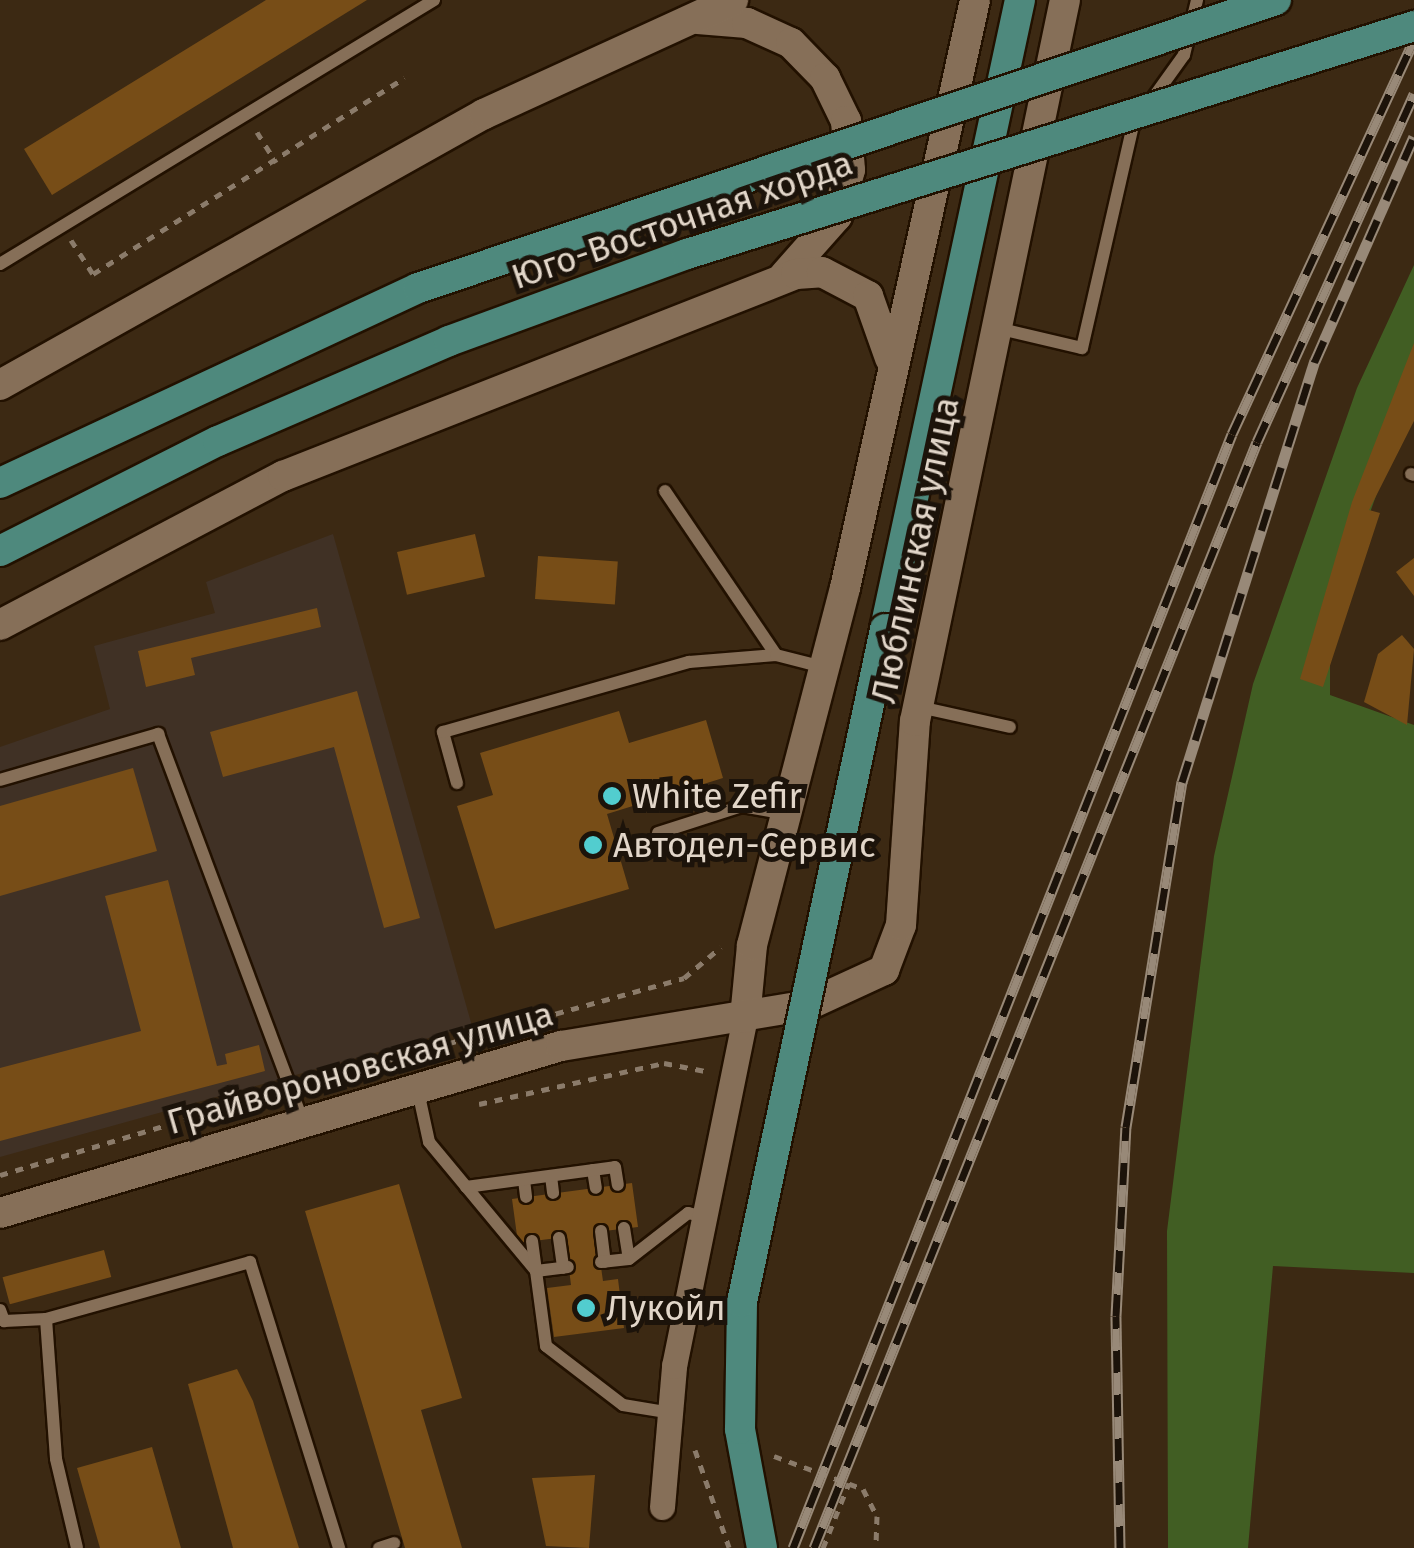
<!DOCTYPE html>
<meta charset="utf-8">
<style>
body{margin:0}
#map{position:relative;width:1414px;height:1548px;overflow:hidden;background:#3c2913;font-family:"Fira Sans",sans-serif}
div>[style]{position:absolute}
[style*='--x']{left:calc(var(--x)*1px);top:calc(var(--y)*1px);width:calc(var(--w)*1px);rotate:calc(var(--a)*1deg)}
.commercial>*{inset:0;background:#403125}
.green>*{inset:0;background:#415e23}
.building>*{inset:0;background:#774d17;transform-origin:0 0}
.path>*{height:5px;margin-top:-2.5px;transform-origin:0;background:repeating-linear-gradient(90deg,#8b7b6a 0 8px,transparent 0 16px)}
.roads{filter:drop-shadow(2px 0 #210) drop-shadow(-2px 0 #210) drop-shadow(0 2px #210) drop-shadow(0 -2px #210)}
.service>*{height:12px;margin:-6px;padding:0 6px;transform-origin:6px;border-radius:6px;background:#866f58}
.minor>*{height:25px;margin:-12.5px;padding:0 12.5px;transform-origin:12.5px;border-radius:12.5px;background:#866f58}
.secondary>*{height:30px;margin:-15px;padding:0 15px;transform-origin:15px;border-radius:15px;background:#866f58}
.primary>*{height:30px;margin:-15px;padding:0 15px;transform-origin:15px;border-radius:15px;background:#4e897d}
.rail>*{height:11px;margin-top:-5.5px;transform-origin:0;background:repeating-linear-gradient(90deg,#1c130a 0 22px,#988978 0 44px);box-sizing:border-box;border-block:2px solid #988978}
.bridges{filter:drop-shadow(2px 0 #210) drop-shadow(-2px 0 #210) drop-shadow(0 2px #210) drop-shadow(0 -2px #210)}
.primary-bridge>*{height:30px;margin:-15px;padding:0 15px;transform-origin:15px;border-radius:15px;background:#4e897d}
.dots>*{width:28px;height:28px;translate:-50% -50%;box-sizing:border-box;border:5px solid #1c130a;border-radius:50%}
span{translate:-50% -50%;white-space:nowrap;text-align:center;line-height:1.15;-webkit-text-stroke:10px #1c130a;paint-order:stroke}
.street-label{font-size:35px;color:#e2d6c9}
.poi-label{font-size:35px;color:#e2d6c9}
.left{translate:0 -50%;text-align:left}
</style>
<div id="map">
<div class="commercial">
<i style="clip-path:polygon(333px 534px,472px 1026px,0 1157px,0 747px,110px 709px,94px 646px,215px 613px,206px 582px)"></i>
</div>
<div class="green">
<i style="clip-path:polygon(1414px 265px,1414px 389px,1330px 625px,1330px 695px,1414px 725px,1414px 1273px,1273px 1266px,1248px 1548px,1168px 1548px,1167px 1231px,1214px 856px,1253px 684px,1357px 388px)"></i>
</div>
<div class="building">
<i style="clip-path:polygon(266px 0,367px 0,52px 195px,24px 149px)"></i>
<i style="clip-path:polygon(1414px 343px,1414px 421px,1369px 510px,1380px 513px,1323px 687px,1300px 679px,1352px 502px)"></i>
<i style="left:475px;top:534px;width:44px;height:80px;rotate:77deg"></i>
<i style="left:538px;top:556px;width:80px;height:43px;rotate:4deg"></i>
<i style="clip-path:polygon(1414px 558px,1414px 596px,1396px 572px)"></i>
<i style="clip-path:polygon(317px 608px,321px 627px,191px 658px,195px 675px,146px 687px,138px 651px)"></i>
<i style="clip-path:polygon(1402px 635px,1414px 649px,1407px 725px,1364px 702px,1378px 654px)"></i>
<i style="clip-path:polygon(357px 691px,420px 918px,384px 928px,334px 747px,223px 777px,210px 732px)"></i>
<i style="clip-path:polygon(619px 711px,629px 743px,706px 720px,723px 778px,607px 814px,629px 889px,495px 929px,457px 806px,493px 795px,480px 753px)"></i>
<i style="clip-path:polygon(133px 768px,157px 851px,0 896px,0 806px)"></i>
<i style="clip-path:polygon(168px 880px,217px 1066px,227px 1064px,225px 1054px,259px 1045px,265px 1071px,0 1141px,0 1068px,141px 1031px,105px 896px)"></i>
<i style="clip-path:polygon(632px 1183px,638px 1227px,596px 1232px,603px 1281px,618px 1279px,624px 1328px,554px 1337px,547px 1288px,571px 1285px,565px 1237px,518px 1243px,512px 1199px)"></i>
<i style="clip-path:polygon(399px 1184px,462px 1398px,421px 1410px,462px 1548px,405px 1548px,305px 1211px)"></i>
<i style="left:104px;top:1250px;width:28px;height:105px;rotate:75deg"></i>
<i style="clip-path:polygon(237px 1369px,253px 1401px,299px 1548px,233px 1548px,188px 1384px)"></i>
<i style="clip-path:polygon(152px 1447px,181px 1548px,100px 1548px,77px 1468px)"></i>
<i style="clip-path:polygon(595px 1475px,589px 1548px,546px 1546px,532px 1478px)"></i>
</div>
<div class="path">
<i style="--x:257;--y:132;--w:36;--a:58"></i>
<i style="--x:71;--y:240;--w:40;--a:57.1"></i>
<i style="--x:93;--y:274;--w:368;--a:-32.2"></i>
<i style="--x:309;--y:1082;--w:389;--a:-15.5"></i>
<i style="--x:684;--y:978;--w:48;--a:-40"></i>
<i style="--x:479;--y:1104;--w:189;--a:-12.5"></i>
<i style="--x:664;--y:1063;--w:42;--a:11"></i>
<i style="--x:0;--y:1175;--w:282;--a:-16.7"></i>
<i style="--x:695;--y:1450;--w:103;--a:70.7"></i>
<i style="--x:774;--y:1456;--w:95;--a:20.3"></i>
<i style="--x:863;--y:1489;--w:30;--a:63"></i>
<i style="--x:877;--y:1516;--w:32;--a:92"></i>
<i style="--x:823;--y:1548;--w:70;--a:-68.2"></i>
</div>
<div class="roads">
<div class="service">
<i style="--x:0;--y:264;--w:508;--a:-31.31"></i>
<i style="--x:1001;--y:329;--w:83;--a:13.2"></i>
<i style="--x:1082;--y:348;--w:228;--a:-77.1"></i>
<i style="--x:1133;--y:126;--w:87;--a:-54.3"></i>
<i style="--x:1184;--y:55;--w:57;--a:-76.7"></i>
<i style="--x:1411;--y:474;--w:3;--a:18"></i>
<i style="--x:665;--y:491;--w:198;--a:55.9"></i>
<i style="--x:919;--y:707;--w:93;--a:12.4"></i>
<i style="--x:0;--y:780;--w:165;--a:-16.2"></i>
<i style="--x:158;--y:734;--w:413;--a:69.5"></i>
<i style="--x:457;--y:783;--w:53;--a:-105.4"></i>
<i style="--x:443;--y:732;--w:256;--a:-15.9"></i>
<i style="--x:689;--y:662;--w:87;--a:-4.6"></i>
<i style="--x:776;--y:655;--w:49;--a:14.3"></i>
<i style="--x:658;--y:833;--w:88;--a:-17.8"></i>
<i style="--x:742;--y:806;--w:46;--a:10.1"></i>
<i style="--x:418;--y:1091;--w:52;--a:77.8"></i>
<i style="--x:429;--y:1142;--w:168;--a:50.3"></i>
<i style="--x:536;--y:1271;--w:32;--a:-7"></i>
<i style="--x:593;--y:1170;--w:18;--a:81"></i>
<i style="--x:551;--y:1176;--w:17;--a:83"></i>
<i style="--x:524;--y:1180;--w:17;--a:83"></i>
<i style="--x:466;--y:1187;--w:150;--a:-7.6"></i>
<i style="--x:615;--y:1167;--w:18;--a:81"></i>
<i style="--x:624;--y:1228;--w:31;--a:81"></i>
<i style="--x:601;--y:1231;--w:31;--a:83"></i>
<i style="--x:559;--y:1238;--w:30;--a:82"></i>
<i style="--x:532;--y:1241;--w:106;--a:82.4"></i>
<i style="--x:546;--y:1346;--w:97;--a:37.5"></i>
<i style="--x:623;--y:1405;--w:50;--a:9.3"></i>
<i style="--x:601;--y:1262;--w:28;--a:-6"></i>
<i style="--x:629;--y:1259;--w:75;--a:-37.9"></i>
<i style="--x:688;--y:1213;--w:17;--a:13"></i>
<i style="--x:0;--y:1310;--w:12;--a:70"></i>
<i style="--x:4;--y:1321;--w:42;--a:-2.7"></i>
<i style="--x:46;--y:1319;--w:212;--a:-15.6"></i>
<i style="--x:250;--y:1262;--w:300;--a:72.7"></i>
<i style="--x:46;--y:1319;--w:140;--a:85.9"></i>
<i style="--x:56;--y:1459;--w:91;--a:76.7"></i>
<i style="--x:379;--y:1548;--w:16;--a:-18"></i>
</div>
<div class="minor">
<i style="--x:662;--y:1507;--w:142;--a:-85.1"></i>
<i style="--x:674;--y:1366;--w:355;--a:-78.5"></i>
</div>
<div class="secondary">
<i style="--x:698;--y:19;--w:49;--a:4.7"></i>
<i style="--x:747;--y:23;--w:48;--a:24.4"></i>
<i style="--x:791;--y:43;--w:49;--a:45.8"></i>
<i style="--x:825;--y:78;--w:48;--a:64"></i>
<i style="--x:846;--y:121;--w:49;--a:85.3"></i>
<i style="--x:850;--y:170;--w:48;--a:105.8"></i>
<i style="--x:837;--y:216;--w:80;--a:131.5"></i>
<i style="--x:0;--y:385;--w:555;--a:-29.25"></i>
<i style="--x:484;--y:114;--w:274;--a:-24.6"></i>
<i style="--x:0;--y:625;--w:320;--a:-27.8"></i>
<i style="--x:283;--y:476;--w:551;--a:-21.49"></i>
<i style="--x:796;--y:274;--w:26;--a:-4"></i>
<i style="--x:822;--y:272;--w:52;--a:27.6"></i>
<i style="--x:868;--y:296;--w:66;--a:70.5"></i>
<i style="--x:745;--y:1018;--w:73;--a:-84.5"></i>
<i style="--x:752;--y:945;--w:369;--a:-75.4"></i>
<i style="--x:845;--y:588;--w:602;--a:-77.53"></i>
<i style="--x:0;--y:1213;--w:585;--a:-16.58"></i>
<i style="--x:561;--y:1046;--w:250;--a:-9.4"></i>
<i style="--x:808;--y:1005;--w:84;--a:-24.7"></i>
<i style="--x:884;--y:970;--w:48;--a:-69.3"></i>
<i style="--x:901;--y:925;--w:204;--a:-86.1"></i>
<i style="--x:915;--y:721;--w:736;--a:-78.25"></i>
</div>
<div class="primary">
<i style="--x:885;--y:629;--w:643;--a:-77.89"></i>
</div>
</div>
<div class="rail">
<i style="--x:793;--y:1548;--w:1197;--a:-68.49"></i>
<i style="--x:1232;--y:434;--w:433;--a:-65.2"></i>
<i style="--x:814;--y:1548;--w:1191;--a:-68.17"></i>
<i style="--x:1257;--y:442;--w:382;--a:-65.7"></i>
<i style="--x:1120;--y:1548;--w:232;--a:-91"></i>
<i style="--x:1116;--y:1316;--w:189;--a:-87"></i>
<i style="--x:1126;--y:1127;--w:350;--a:-80.8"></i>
<i style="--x:1182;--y:782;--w:442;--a:-72.5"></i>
<i style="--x:1315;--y:361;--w:245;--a:-66.2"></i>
</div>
<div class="bridges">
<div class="primary-bridge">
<i style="--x:0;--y:483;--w:461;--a:-25"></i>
<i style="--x:418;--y:288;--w:905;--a:-18.56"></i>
<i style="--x:0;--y:551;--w:244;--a:-26.8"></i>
<i style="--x:218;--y:441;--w:252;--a:-23.4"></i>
<i style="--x:449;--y:341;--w:253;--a:-20.1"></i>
<i style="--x:687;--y:254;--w:762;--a:-17.41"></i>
<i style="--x:762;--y:1548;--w:121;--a:-100.5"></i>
<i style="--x:740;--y:1429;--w:127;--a:-89.1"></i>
<i style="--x:742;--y:1302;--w:688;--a:-78"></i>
</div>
</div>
<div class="dots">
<i style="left:612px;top:796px;background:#52cdcf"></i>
<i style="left:593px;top:845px;background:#52cdcf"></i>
<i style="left:586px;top:1308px;background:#52cdcf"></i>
</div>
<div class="street-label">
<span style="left:682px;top:220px;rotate:-19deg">Юго-Восточная хорда</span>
<span style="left:915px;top:550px;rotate:-78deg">Люблинская улица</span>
<span style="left:360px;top:1068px;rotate:-16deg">Грайвороновская улица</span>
</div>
<div class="poi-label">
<span class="left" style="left:632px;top:796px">White Zefir</span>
<span class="left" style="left:613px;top:845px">Автодел-Сервис</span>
<span class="left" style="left:606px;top:1308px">Лукойл</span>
</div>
</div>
